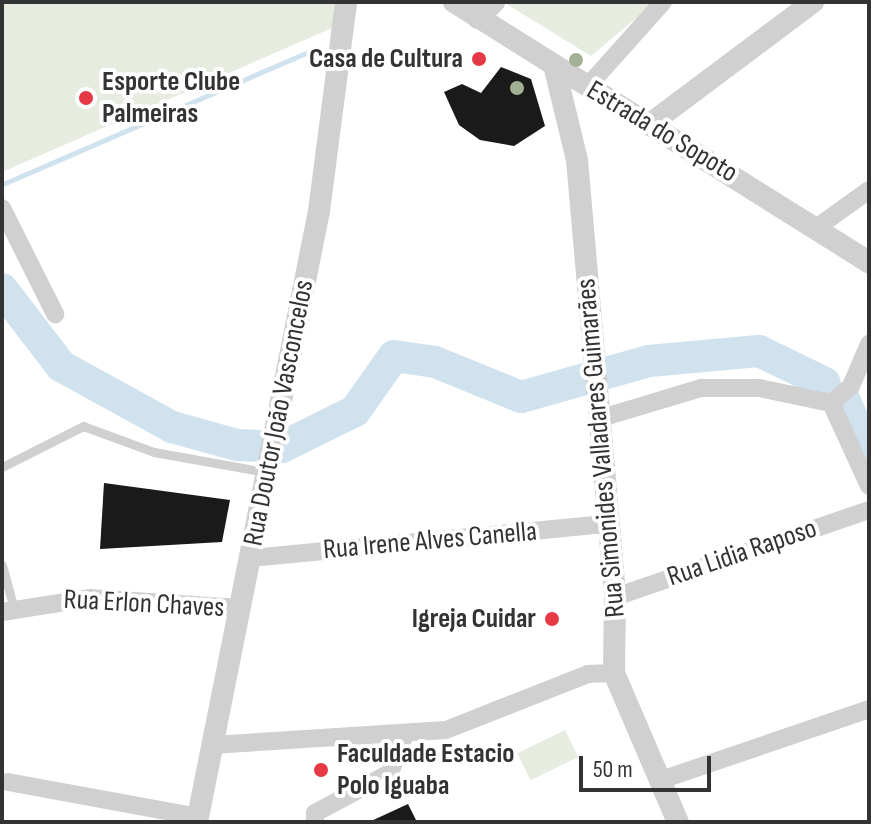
<!DOCTYPE html>
<meta charset="utf-8">
<style>
body{margin:0}
#map{position:relative;width:871px;height:824px;overflow:hidden;background:#fff;font-family:"Sofia Sans Condensed",sans-serif}
div>[style]{position:absolute}
[style*='--x']{left:calc(var(--x)*1px);top:calc(var(--y)*1px);width:calc(var(--w)*1px);rotate:calc(var(--a)*1deg)}
.green>*{inset:0;background:#e6ecdf;transform-origin:0 0}
.stream>*{height:5px;margin:-2.5px;padding:0 2.5px;transform-origin:2.5px;border-radius:2.5px;background:#cfe2ee}
.river>*{height:32px;margin:-16px;padding:0 16px;transform-origin:16px;border-radius:16px;background:#cfe2ee}
.building>*{inset:0;background:#1a1a1a}
.service>*{height:9px;margin:-4.5px;padding:0 4.5px;transform-origin:4.5px;border-radius:4.5px;background:#d0d0d0}
.minor>*{height:18px;margin:-9px;padding:0 9px;transform-origin:9px;border-radius:9px;background:#d0d0d0}
.tertiary>*{height:22px;margin:-11px;padding:0 11px;transform-origin:11px;border-radius:11px;background:#d0d0d0}
.trees>*{width:14px;height:14px;margin:-7px;border-radius:50%;background:#a2b095}
.dots>*{width:22px;height:22px;translate:-50% -50%;box-sizing:border-box;border:4px solid #fff;border-radius:50%}
span{translate:-50% -50%;white-space:nowrap;text-align:center;line-height:1.15;-webkit-text-stroke:8px #fff;paint-order:stroke}
.poi-label{font-size:28px;color:#333;font-weight:700}
.right{translate:-100% -50%;text-align:right}
.left{translate:0 -50%;text-align:left}
.street-label{font-size:28px;color:#333}
.frame{position:absolute;inset:0;border:4px solid #333;pointer-events:none}
.scale{position:absolute;left:579px;top:756px;width:132px;height:36px;box-sizing:border-box;border:4px solid #333;border-top:0;padding-left:10px;font-size:24px;line-height:28px;white-space:nowrap;color:#333;-webkit-text-stroke:6px #fff;paint-order:stroke}
</style>
<div id="map">
<div class="green">
<i style="clip-path:polygon(2px 2px,335px 2px,339px 25px,2px 172px)"></i>
<i style="clip-path:polygon(503px 2px,652px 2px,653px 4px,591px 56px)"></i>
<i style="left:565px;top:730px;width:30px;height:53px;rotate:64deg"></i>
</div>
<div class="stream">
<i style="--x:3;--y:184;--w:340;--a:-23.4"></i>
</div>
<div class="river">
<i style="--x:2;--y:289;--w:97;--a:52.5"></i>
<i style="--x:61;--y:366;--w:127;--a:28.8"></i>
<i style="--x:172;--y:427;--w:67;--a:15.5"></i>
<i style="--x:237;--y:445;--w:45;--a:2.5"></i>
<i style="--x:282;--y:447;--w:81;--a:-26.3"></i>
<i style="--x:355;--y:411;--w:67;--a:-54.7"></i>
<i style="--x:394;--y:356;--w:41;--a:8.3"></i>
<i style="--x:435;--y:362;--w:93;--a:22.1"></i>
<i style="--x:521;--y:397;--w:133;--a:-15.7"></i>
<i style="--x:649;--y:361;--w:110;--a:-5.2"></i>
<i style="--x:759;--y:351;--w:73;--a:25.9"></i>
<i style="--x:845;--y:401;--w:62;--a:67.2"></i>
</div>
<div class="building">
<i style="clip-path:polygon(501px 67px,531px 79px,545px 126px,514px 146px,480px 140px,459px 125px,444px 92px,462px 84px,481px 93px)"></i>
<i style="clip-path:polygon(104px 483px,230px 500px,222px 542px,100px 549px)"></i>
<i style="clip-path:polygon(408px 804px,417px 822px,369px 822px)"></i>
</div>
<div class="service">
<i style="--x:2;--y:467;--w:91;--a:-26.8"></i>
<i style="--x:83;--y:426;--w:76;--a:20.1"></i>
<i style="--x:154;--y:452;--w:113;--a:10.2"></i>
<i style="--x:2;--y:565;--w:46;--a:74.7"></i>
</div>
<div class="minor">
<i style="--x:587;--y:87;--w:114;--a:-48.2"></i>
<i style="--x:2;--y:208;--w:119;--a:63.4"></i>
<i style="--x:816;--y:228;--w:65;--a:-35.6"></i>
<i style="--x:831;--y:403;--w:91;--a:65.4"></i>
<i style="--x:831;--y:403;--w:26;--a:-40"></i>
<i style="--x:851;--y:386;--w:46;--a:-66.8"></i>
<i style="--x:598;--y:419;--w:108;--a:-16.8"></i>
<i style="--x:701;--y:388;--w:58;--a:0"></i>
<i style="--x:759;--y:388;--w:74;--a:11.8"></i>
<i style="--x:252;--y:558;--w:357;--a:-5.5"></i>
<i style="--x:615;--y:597;--w:268;--a:-18.9"></i>
<i style="--x:2;--y:612;--w:89;--a:-9"></i>
<i style="--x:90;--y:598;--w:150;--a:3.8"></i>
<i style="--x:212;--y:745;--w:234;--a:-3.7"></i>
<i style="--x:446;--y:730;--w:153;--a:-21.5"></i>
<i style="--x:588;--y:674;--w:26;--a:-2"></i>
<i style="--x:661;--y:780;--w:220;--a:-18.8"></i>
<i style="--x:8;--y:782;--w:193;--a:10.4"></i>
<i style="--x:315;--y:822;--w:9;--a:-90"></i>
<i style="--x:315;--y:813;--w:85;--a:-28.1"></i>
<i style="--x:390;--y:773;--w:40;--a:-69"></i>
</div>
<div class="tertiary">
<i style="--x:454;--y:2;--w:490;--a:32.1"></i>
<i style="--x:478;--y:18;--w:23;--a:-45"></i>
<i style="--x:554;--y:65;--w:98;--a:76.4"></i>
<i style="--x:577;--y:160;--w:439;--a:85"></i>
<i style="--x:615;--y:597;--w:76;--a:90.8"></i>
<i style="--x:614;--y:673;--w:162;--a:66.8"></i>
<i style="--x:650;--y:124;--w:204;--a:-36.8"></i>
<i style="--x:197;--y:822;--w:623;--a:-78.71"></i>
<i style="--x:319;--y:211;--w:211;--a:-82.6"></i>
</div>
<div class="trees">
<i style="left:576px;top:60px"></i>
<i style="left:517px;top:88px"></i>
</div>
<div class="dots">
<i style="left:479px;top:59px;background:#e63946"></i>
<i style="left:86px;top:98px;background:#e63946"></i>
<i style="left:552px;top:619px;background:#e63946"></i>
<i style="left:321px;top:770px;background:#e63946"></i>
</div>
<div class="poi-label">
<span class="right" style="left:463px;top:59px">Casa de Cultura</span>
<span class="left" style="left:102px;top:98px">Esporte Clube<br>Palmeiras</span>
<span class="right" style="left:536px;top:619px">Igreja Cuidar</span>
<span class="left" style="left:337px;top:770px">Faculdade Estacio<br>Polo Iguaba</span>
</div>
<div class="street-label">
<span style="left:662px;top:132px;rotate:31deg">Estrada do Sopoto</span>
<span style="left:279px;top:413px;rotate:-79deg">Rua Doutor João Vasconcelos</span>
<span style="left:601px;top:448px;rotate:-95deg">Rua Simonides Valladares Guimarães</span>
<span style="left:430px;top:541px;rotate:-5deg">Rua Irene Alves Canella</span>
<span style="left:742px;top:553px;rotate:-19deg">Rua Lidia Raposo</span>
<span style="left:144px;top:604px;rotate:3deg">Rua Erlon Chaves</span>
</div>
<div class="frame"></div>
<div class="scale">50 m</div>
</div>
